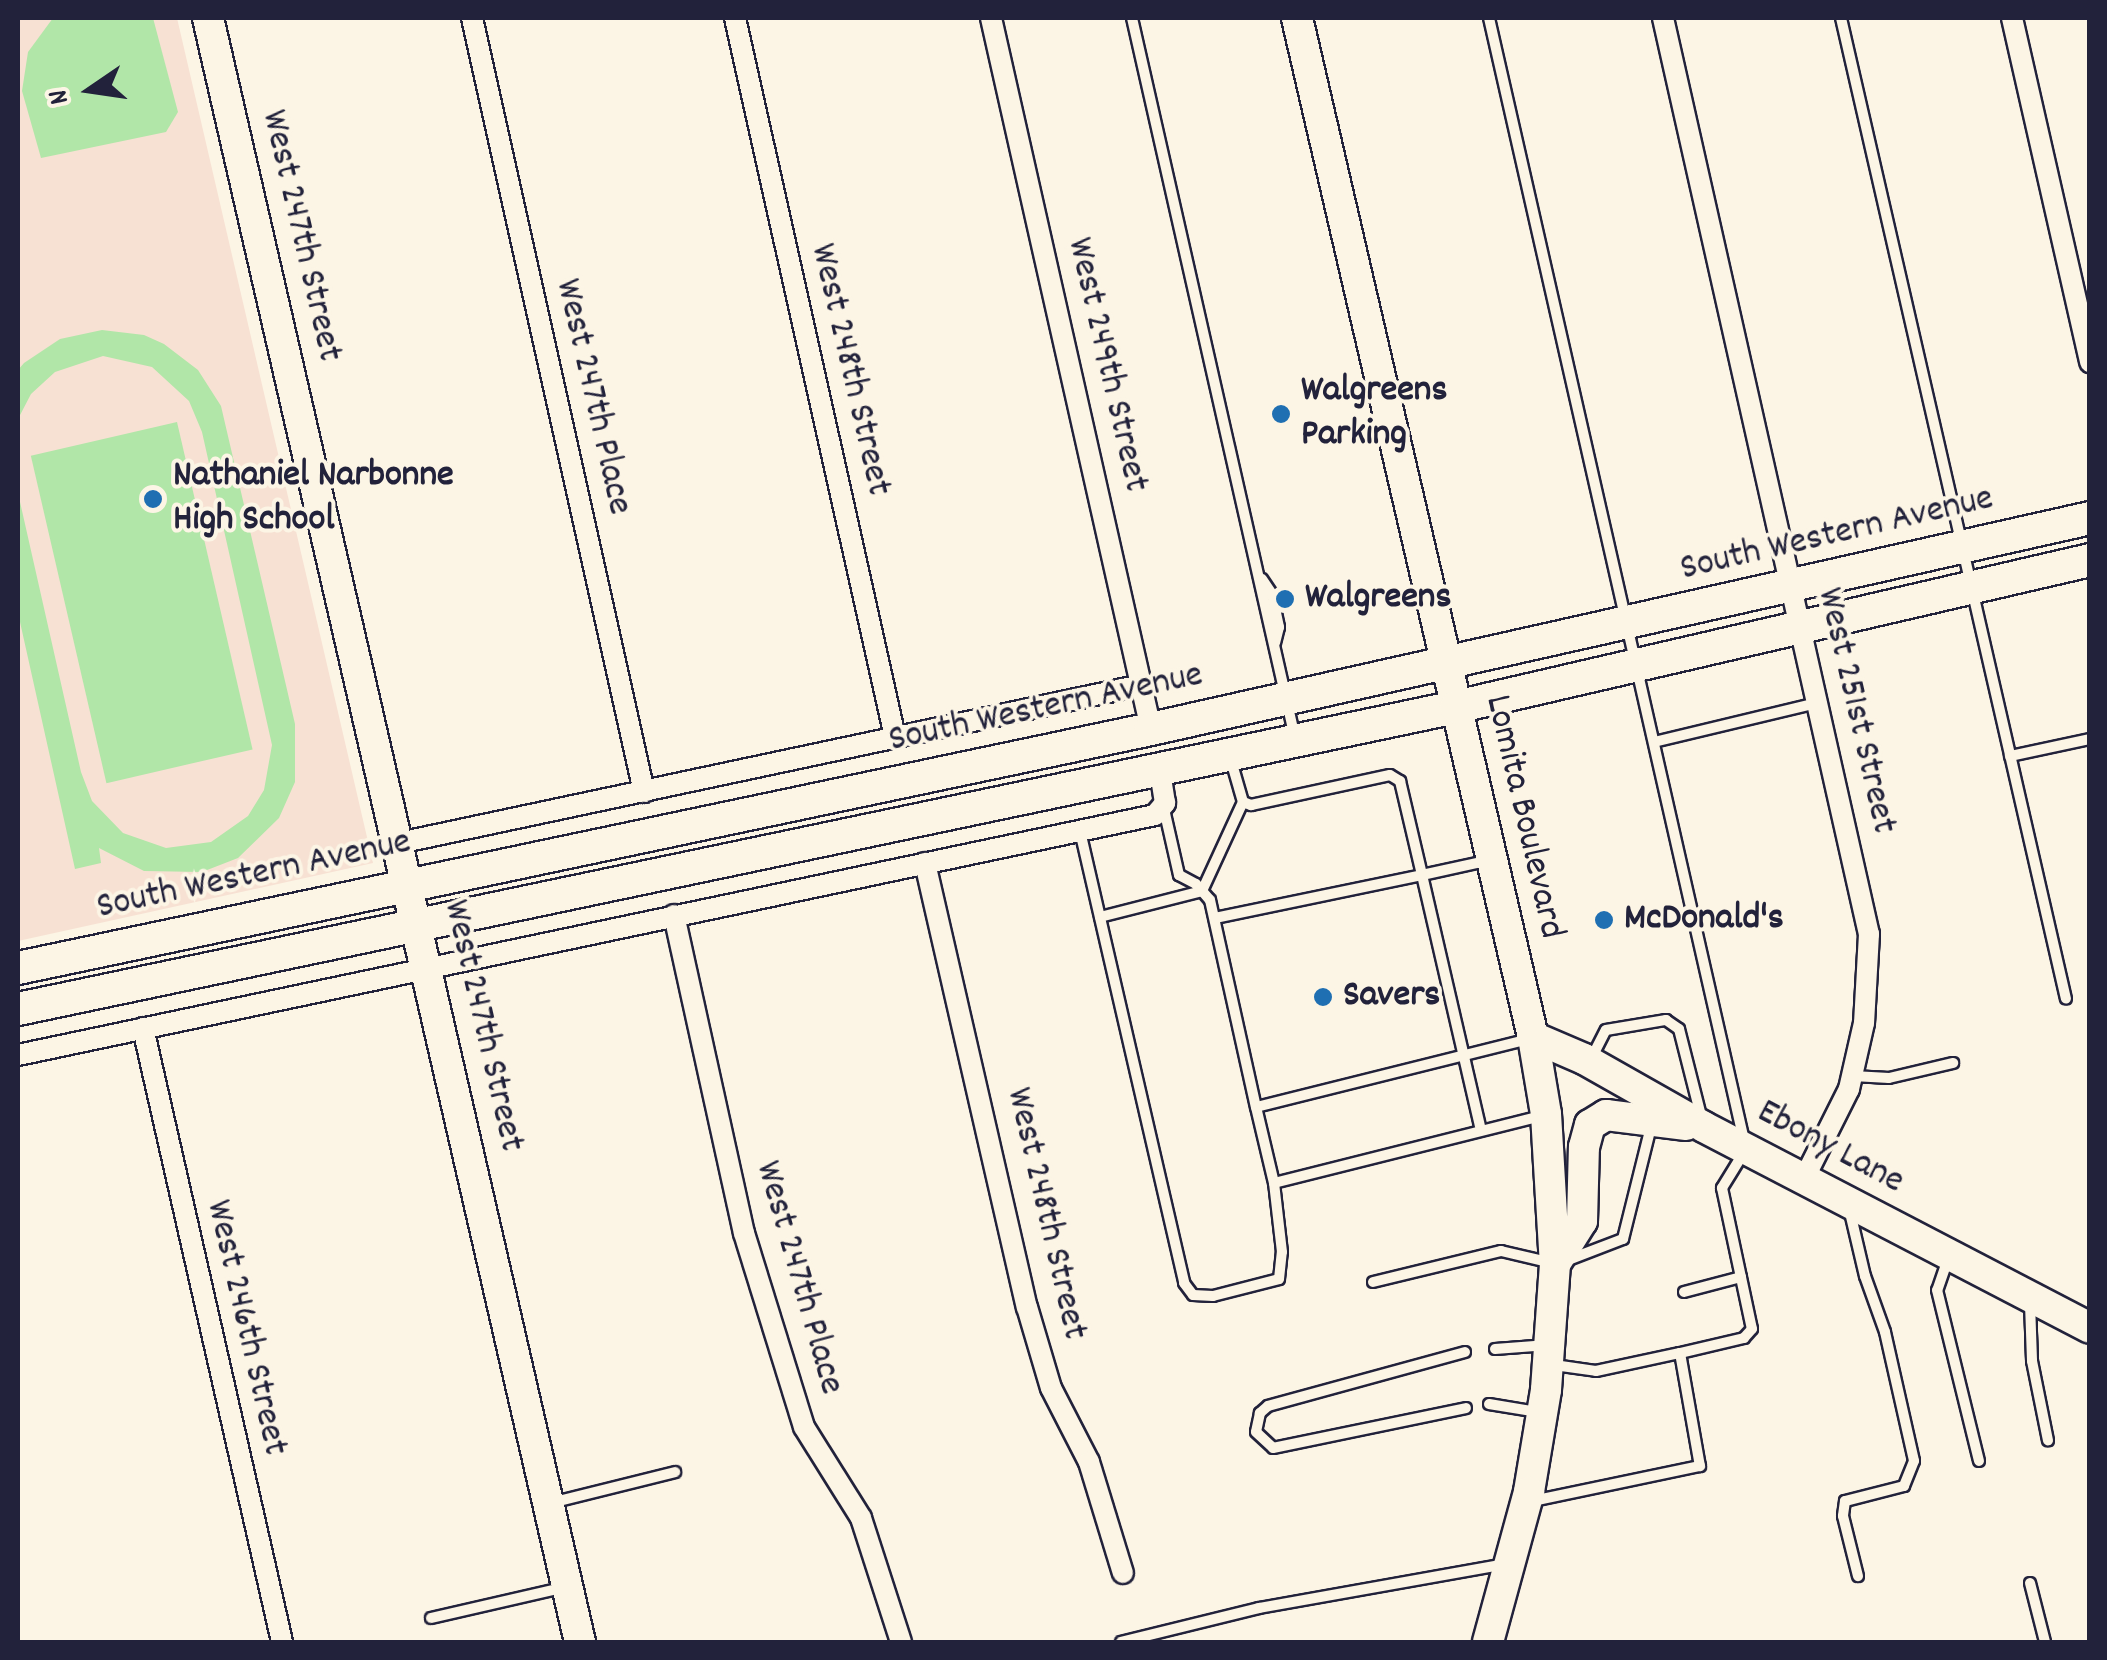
<!DOCTYPE html>
<style>
body{margin:0}
#map{position:relative;width:2107px;height:1660px;overflow:hidden;background:#fcf5e5;font-family:Dekko,sans-serif}
div>[style]{position:absolute}
[style*='--x']{left:calc(var(--x)*1px);top:calc(var(--y)*1px);width:calc(var(--w)*1px);rotate:calc(var(--a)*1deg)}
.built>*{inset:0;background:#f7e1d3}
.green>*{inset:0;background:#b1e6a8;transform-origin:0 0}
.roads{filter:drop-shadow(2px 0 #22223b) drop-shadow(-2px 0 #22223b) drop-shadow(0 2px #22223b) drop-shadow(0 -2px #22223b)}
.lane>*{height:10px;margin:-5px;padding:0 5px;transform-origin:5px;border-radius:5px;background:#fcf5e5}
.street>*{height:20px;margin:-10px;padding:0 10px;transform-origin:10px;border-radius:10px;background:#fcf5e5}
.secondary>*{height:30px;margin:-15px;padding:0 15px;transform-origin:15px;border-radius:15px;background:#fcf5e5}
.primary>*{height:32px;margin:-16px;padding:0 16px;transform-origin:16px;border-radius:16px;background:#fcf5e5}
.dots>*{width:28px;height:28px;translate:-50% -50%;box-sizing:border-box;border:5px solid #fcf5e5;border-radius:50%}
span{translate:-50% -50%;white-space:nowrap;text-align:center;line-height:1.15;-webkit-text-stroke:8px #fcf5e5;paint-order:stroke}
.street-label{font-size:38px;color:#22223b}
.poi-label{font-size:38px;color:#22223b;font-weight:700}
.left{translate:0 -50%;text-align:left}
.frame{position:absolute;inset:0;border:20px solid #22223b;pointer-events:none}
.north{position:absolute;left:40px;top:40px;width:100px;height:100px;-webkit-text-stroke:8px #fcf5e5;paint-order:stroke;rotate:257deg;font-size:28px;font-weight:700;line-height:40px;text-align:center;color:#22223b}
.north::after{content:'';display:block;margin:auto;width:35px;height:45px;background:#22223b;clip-path:polygon(50% 0,100% 100%,50% 72%,0 100%)}
</style>
<div id="map">
<div class="built">
<i style="clip-path:polygon(18px 18px,177px 18px,373px 863px,18px 941px)"></i>
</div>
<div class="green">
<i style="clip-path:polygon(53px 18px,153px 18px,178px 112px,166px 132px,41px 158px,22px 91px,28px 52px)"></i>
<i style="clip-path:polygon(102px 330px,144px 335px,164px 344px,198px 370px,221px 406px,295px 724px,295px 782px,279px 818px,238px 858px,202px 872px,144px 871px,99px 848px,101px 863px,75px 869px,18px 613px,18px 493px,81px 772px,92px 801px,123px 833px,166px 848px,211px 842px,248px 816px,264px 790px,272px 745px,202px 432px,189px 401px,152px 367px,103px 356px,55px 372px,31px 394px,18px 419px,18px 370px,24px 363px,60px 339px)"></i>
<i style="left:177px;top:422px;width:336px;height:150px;rotate:77deg"></i>
</div>
<div class="roads">
<div class="lane">
<i style="--x:1132;--y:18;--w:738;--a:77.24"></i>
<i style="--x:1489;--y:18;--w:1160;--a:77.2"></i>
<i style="--x:1746;--y:1149;--w:46;--a:121.6"></i>
<i style="--x:1722;--y:1188;--w:144;--a:78"></i>
<i style="--x:1752;--y:1329;--w:12;--a:132"></i>
<i style="--x:1744;--y:1338;--w:66;--a:166.8"></i>
<i style="--x:1680;--y:1353;--w:115;--a:80"></i>
<i style="--x:1700;--y:1466;--w:171;--a:168.2"></i>
<i style="--x:1841;--y:18;--w:1006;--a:77.08"></i>
<i style="--x:1262;--y:579;--w:18;--a:56"></i>
<i style="--x:1272;--y:594;--w:34;--a:78"></i>
<i style="--x:1279;--y:627;--w:16;--a:104"></i>
<i style="--x:1654;--y:742;--w:168;--a:-13.5"></i>
<i style="--x:2010;--y:756;--w:82;--a:-12"></i>
<i style="--x:1230;--y:757;--w:47;--a:73.9"></i>
<i style="--x:1243;--y:802;--w:9;--a:21"></i>
<i style="--x:1251;--y:805;--w:142;--a:-12.2"></i>
<i style="--x:1390;--y:775;--w:12;--a:31"></i>
<i style="--x:1400;--y:781;--w:97;--a:76.8"></i>
<i style="--x:1422;--y:875;--w:66;--a:-12.3"></i>
<i style="--x:1164;--y:809;--w:68;--a:77.2"></i>
<i style="--x:1179;--y:875;--w:19;--a:28"></i>
<i style="--x:1196;--y:884;--w:21;--a:49"></i>
<i style="--x:1210;--y:900;--w:212;--a:77.5"></i>
<i style="--x:1080;--y:831;--w:464;--a:77"></i>
<i style="--x:1184;--y:1283;--w:15;--a:53"></i>
<i style="--x:1193;--y:1295;--w:20;--a:3"></i>
<i style="--x:1213;--y:1296;--w:68;--a:-14.4"></i>
<i style="--x:1279;--y:1279;--w:27;--a:-84"></i>
<i style="--x:1282;--y:1252;--w:69;--a:-96.6"></i>
<i style="--x:1100;--y:917;--w:105;--a:-14.3"></i>
<i style="--x:1202;--y:891;--w:98;--a:-65.3"></i>
<i style="--x:1215;--y:918;--w:211;--a:-11.7"></i>
<i style="--x:1422;--y:875;--w:262;--a:77"></i>
<i style="--x:1529;--y:1039;--w:281;--a:166"></i>
<i style="--x:1256;--y:1107;--w:78;--a:76.7"></i>
<i style="--x:1274;--y:1183;--w:279;--a:-14.1"></i>
<i style="--x:1592;--y:1057;--w:30;--a:-63"></i>
<i style="--x:1606;--y:1030;--w:61;--a:-9.5"></i>
<i style="--x:1666;--y:1020;--w:16;--a:35"></i>
<i style="--x:1679;--y:1029;--w:90;--a:75.8"></i>
<i style="--x:1853;--y:1076;--w:36;--a:3"></i>
<i style="--x:1889;--y:1078;--w:66;--a:-13.2"></i>
<i style="--x:1849;--y:1208;--w:70;--a:76.8"></i>
<i style="--x:1865;--y:1276;--w:59;--a:70.3"></i>
<i style="--x:1885;--y:1332;--w:132;--a:77.3"></i>
<i style="--x:1914;--y:1461;--w:27;--a:112"></i>
<i style="--x:1904;--y:1486;--w:61;--a:165.7"></i>
<i style="--x:1845;--y:1501;--w:15;--a:98"></i>
<i style="--x:1843;--y:1516;--w:62;--a:76"></i>
<i style="--x:1949;--y:1256;--w:36;--a:109"></i>
<i style="--x:1937;--y:1290;--w:176;--a:76.2"></i>
<i style="--x:1568;--y:1260;--w:59;--a:-20.9"></i>
<i style="--x:1623;--y:1239;--w:120;--a:-76"></i>
<i style="--x:1373;--y:1282;--w:132;--a:-13.6"></i>
<i style="--x:1501;--y:1251;--w:52;--a:13.2"></i>
<i style="--x:1684;--y:1292;--w:59;--a:-14.7"></i>
<i style="--x:2030;--y:1303;--w:58;--a:88"></i>
<i style="--x:2032;--y:1361;--w:81;--a:78.6"></i>
<i style="--x:1495;--y:1349;--w:53;--a:-4.3"></i>
<i style="--x:1465;--y:1352;--w:204;--a:164.7"></i>
<i style="--x:1268;--y:1406;--w:11;--a:139"></i>
<i style="--x:1260;--y:1413;--w:19;--a:102"></i>
<i style="--x:1256;--y:1432;--w:23;--a:43"></i>
<i style="--x:1273;--y:1448;--w:197;--a:-11.7"></i>
<i style="--x:1554;--y:1365;--w:42;--a:8.1"></i>
<i style="--x:1596;--y:1371;--w:86;--a:-12.1"></i>
<i style="--x:1489;--y:1404;--w:50;--a:9.3"></i>
<i style="--x:551;--y:1503;--w:128;--a:-14"></i>
<i style="--x:2030;--y:1583;--w:61;--a:75.7"></i>
<i style="--x:431;--y:1618;--w:134;--a:-12.9"></i>
<i style="--x:1121;--y:1642;--w:142;--a:-13.8"></i>
<i style="--x:1259;--y:1608;--w:250;--a:-10.1"></i>
</div>
<div class="street">
<i style="--x:472;--y:18;--w:793;--a:77.47"></i>
<i style="--x:735;--y:18;--w:737;--a:77.45"></i>
<i style="--x:991;--y:18;--w:729;--a:77.32"></i>
<i style="--x:1663;--y:18;--w:939;--a:77.33"></i>
<i style="--x:1869;--y:934;--w:89;--a:93.2"></i>
<i style="--x:1864;--y:1023;--w:68;--a:102.8"></i>
<i style="--x:1849;--y:1089;--w:101;--a:116.6"></i>
<i style="--x:2012;--y:18;--w:353;--a:77.2"></i>
<i style="--x:399;--y:843;--w:760;--a:-12.01"></i>
<i style="--x:925;--y:863;--w:456;--a:77.1"></i>
<i style="--x:1027;--y:1307;--w:84;--a:73.5"></i>
<i style="--x:1051;--y:1388;--w:83;--a:62.8"></i>
<i style="--x:1089;--y:1462;--w:116;--a:73"></i>
<i style="--x:674;--y:915;--w:326;--a:77.6"></i>
<i style="--x:744;--y:1233;--w:203;--a:72.8"></i>
<i style="--x:804;--y:1427;--w:107;--a:57.9"></i>
<i style="--x:861;--y:1518;--w:130;--a:72.1"></i>
<i style="--x:143;--y:1028;--w:630;--a:77.24"></i>
<i style="--x:18;--y:1055;--w:1162;--a:-11.92"></i>
<i style="--x:1155;--y:815;--w:16;--a:-50"></i>
<i style="--x:1165;--y:803;--w:36;--a:-99"></i>
</div>
<div class="secondary">
<i style="--x:208;--y:18;--w:1666;--a:77.1"></i>
<i style="--x:1297;--y:18;--w:1046;--a:76.96"></i>
<i style="--x:1533;--y:1037;--w:78;--a:80.4"></i>
<i style="--x:1546;--y:1114;--w:150;--a:86.6"></i>
<i style="--x:1555;--y:1264;--w:126;--a:94.1"></i>
<i style="--x:1546;--y:1390;--w:103;--a:99.5"></i>
<i style="--x:1529;--y:1492;--w:156;--a:105.3"></i>
<i style="--x:1533;--y:1037;--w:56;--a:23.3"></i>
<i style="--x:1584;--y:1059;--w:138;--a:29.5"></i>
<i style="--x:1704;--y:1127;--w:435;--a:27.5"></i>
<i style="--x:1555;--y:1264;--w:51;--a:-57.9"></i>
<i style="--x:1582;--y:1221;--w:74;--a:-88.5"></i>
<i style="--x:1584;--y:1147;--w:23;--a:-75"></i>
<i style="--x:1590;--y:1125;--w:19;--a:-32"></i>
<i style="--x:1606;--y:1115;--w:81;--a:7.1"></i>
</div>
<div class="primary">
<i style="--x:18;--y:968;--w:1158;--a:-11.91"></i>
<i style="--x:1151;--y:729;--w:962;--a:-12.66"></i>
<i style="--x:18;--y:1009;--w:1469;--a:-11.86"></i>
<i style="--x:1456;--y:707;--w:651;--a:-13.05"></i>
</div>
</div>
<div class="dots">
<i style="left:1281px;top:414px;background:#1f6fb2"></i>
<i style="left:153px;top:499px;background:#1f6fb2"></i>
<i style="left:1285px;top:599px;background:#1f6fb2"></i>
<i style="left:1604px;top:920px;background:#1f6fb2"></i>
<i style="left:1323px;top:997px;background:#1f6fb2"></i>
</div>
<div class="street-label">
<span style="left:300px;top:236px;rotate:77deg">West 247th Street</span>
<span style="left:1106px;top:365px;rotate:77deg">West 249th Street</span>
<span style="left:849px;top:370px;rotate:77deg">West 248th Street</span>
<span style="left:592px;top:397px;rotate:77deg">West 247th Place</span>
<span style="left:1837px;top:535px;rotate:-13deg">South Western Avenue</span>
<span style="left:1046px;top:709px;rotate:-12deg">South Western Avenue</span>
<span style="left:1855px;top:711px;rotate:77deg">West 251st Street</span>
<span style="left:1523px;top:817px;rotate:77deg">Lomita Boulevard</span>
<span style="left:254px;top:876px;rotate:-12deg">South Western Avenue</span>
<span style="left:482px;top:1026px;rotate:77deg">West 247th Street</span>
<span style="left:1830px;top:1148px;rotate:28deg">Ebony Lane</span>
<span style="left:1045px;top:1214px;rotate:77deg">West 248th Street</span>
<span style="left:798px;top:1278px;rotate:74deg">West 247th Place</span>
<span style="left:245px;top:1328px;rotate:77deg">West 246th Street</span>
</div>
<div class="poi-label">
<span class="left" style="left:1301px;top:414px">Walgreens<br>Parking</span>
<span class="left" style="left:173px;top:499px">Nathaniel Narbonne<br>High School</span>
<span class="left" style="left:1305px;top:599px">Walgreens</span>
<span class="left" style="left:1624px;top:920px">McDonald's</span>
<span class="left" style="left:1343px;top:997px">Savers</span>
</div>
<div class="frame"></div>
<div class="north">N</div>
</div>
